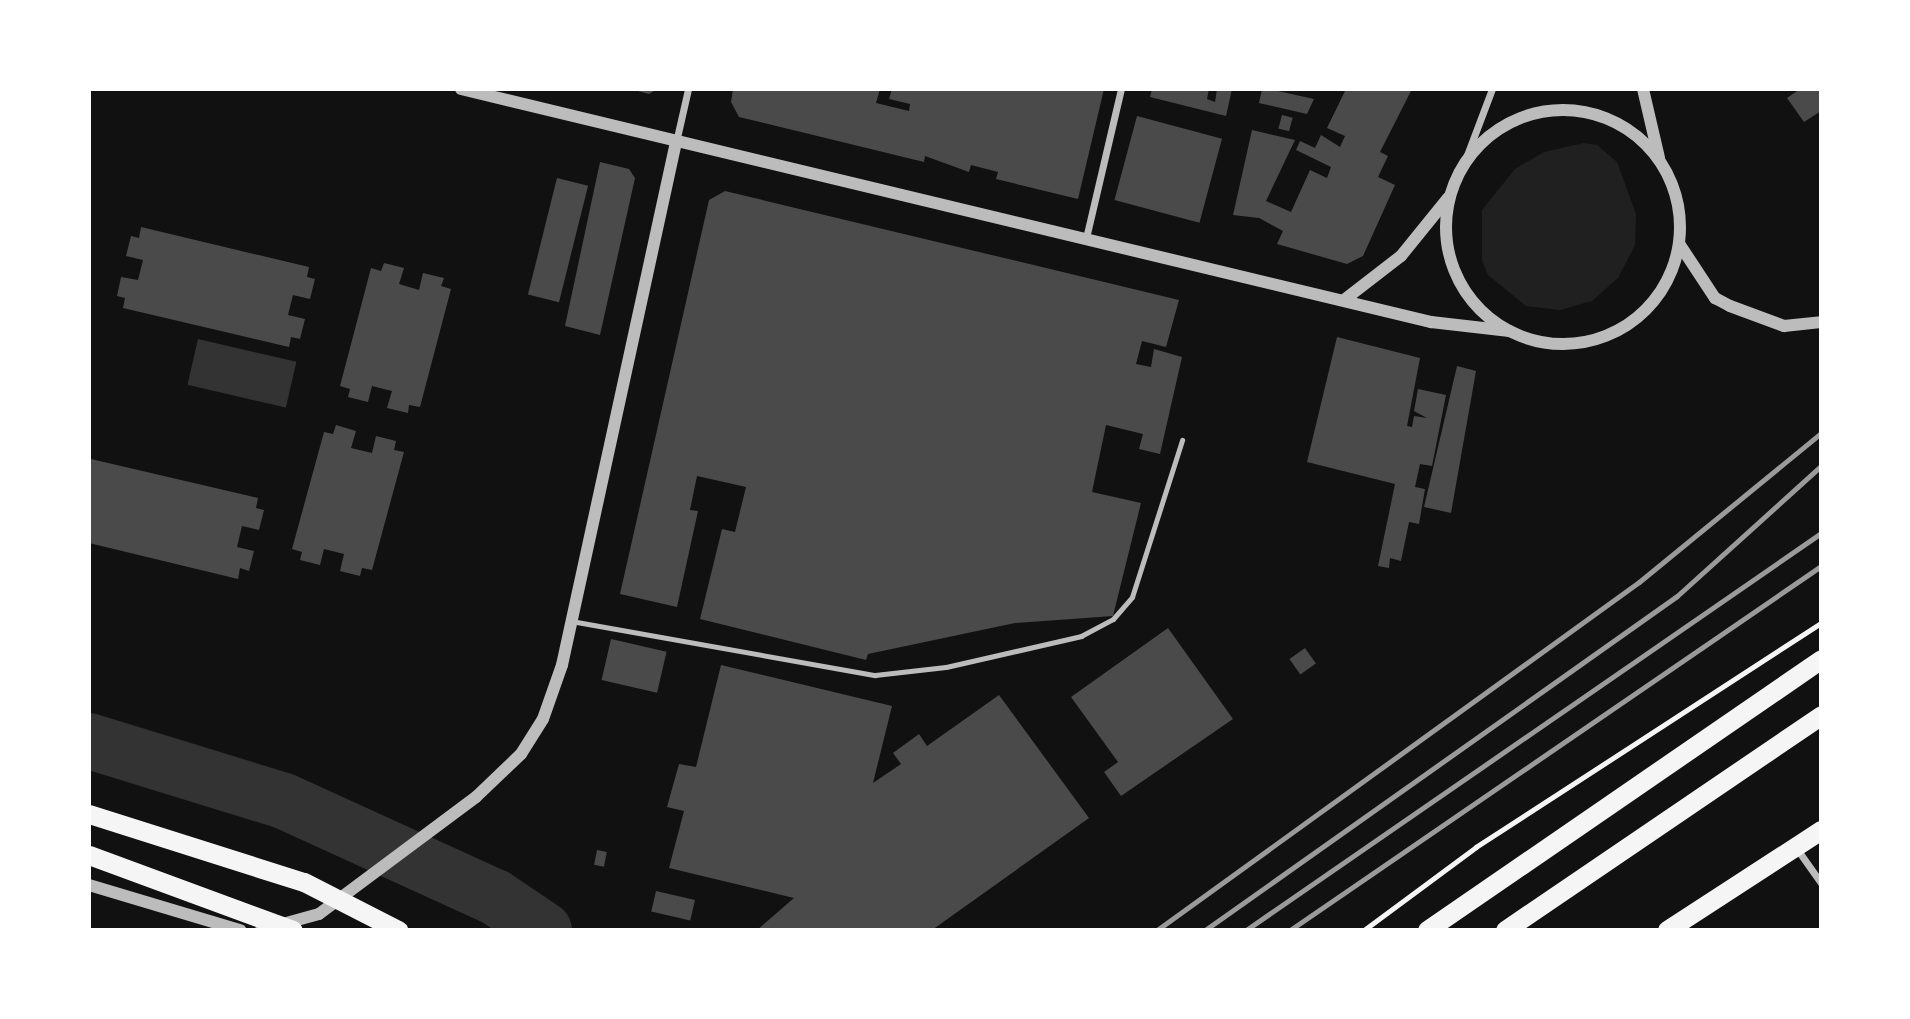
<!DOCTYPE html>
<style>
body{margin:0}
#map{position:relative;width:1910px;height:1019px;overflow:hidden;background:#111;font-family:Raleway,sans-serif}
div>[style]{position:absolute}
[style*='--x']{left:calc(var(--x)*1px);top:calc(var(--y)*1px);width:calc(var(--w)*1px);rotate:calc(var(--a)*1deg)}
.green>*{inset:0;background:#202020}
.water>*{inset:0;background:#333;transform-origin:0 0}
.river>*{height:56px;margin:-28px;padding:0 28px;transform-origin:28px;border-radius:28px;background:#333}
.building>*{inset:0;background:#4a4a4a;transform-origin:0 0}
.path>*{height:4.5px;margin:-2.25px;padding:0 2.25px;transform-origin:2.25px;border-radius:2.25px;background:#f5f5f5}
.service>*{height:5px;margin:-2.5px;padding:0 2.5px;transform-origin:2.5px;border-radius:2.5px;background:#bcbcbc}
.minor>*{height:7px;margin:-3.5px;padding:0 3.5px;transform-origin:3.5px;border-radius:3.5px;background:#bcbcbc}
.tertiary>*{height:12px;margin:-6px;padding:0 6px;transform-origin:6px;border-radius:6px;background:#bcbcbc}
.tertiary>.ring{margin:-6px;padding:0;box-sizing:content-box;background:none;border:12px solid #bcbcbc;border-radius:50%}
.trunk>*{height:19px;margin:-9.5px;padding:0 9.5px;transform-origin:9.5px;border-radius:9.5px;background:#f5f5f5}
.rail>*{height:5px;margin:-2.5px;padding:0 2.5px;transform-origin:2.5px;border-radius:2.5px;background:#9a9a9a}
span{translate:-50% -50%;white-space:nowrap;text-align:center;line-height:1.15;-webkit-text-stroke:6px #fff;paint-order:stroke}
.frame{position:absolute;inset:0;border:91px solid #fff;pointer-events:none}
</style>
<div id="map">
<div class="green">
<i style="clip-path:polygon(1584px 143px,1597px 145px,1617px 162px,1636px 214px,1635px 245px,1618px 278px,1592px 301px,1560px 310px,1526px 306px,1488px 275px,1482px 260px,1482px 210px,1515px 169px,1544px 152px)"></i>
</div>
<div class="water">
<i style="left:198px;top:339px;width:101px;height:47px;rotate:13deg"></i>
</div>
<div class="river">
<i style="--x:89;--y:741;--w:204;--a:17.1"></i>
<i style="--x:284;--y:801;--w:232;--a:24.5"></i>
<i style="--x:495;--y:897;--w:59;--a:34"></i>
</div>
<div class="building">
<i style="clip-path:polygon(630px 89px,657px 89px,649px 94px)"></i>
<i style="clip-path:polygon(733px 89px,880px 89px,876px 103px,909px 111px,910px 104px,889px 99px,892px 89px,1104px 89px,1078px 199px,996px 179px,998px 172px,971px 165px,969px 172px,925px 156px,924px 162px,739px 117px,731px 102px)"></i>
<i style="clip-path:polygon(1152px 89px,1209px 89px,1207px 99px,1215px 102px,1217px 89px,1232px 89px,1226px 116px,1150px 97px)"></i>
<i style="clip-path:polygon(1262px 89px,1269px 89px,1314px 99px,1307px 114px,1259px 103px)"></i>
<i style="clip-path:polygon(1346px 89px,1412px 89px,1380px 152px,1388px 156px,1378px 177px,1395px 185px,1363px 256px,1347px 264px,1277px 244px,1283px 231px,1259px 218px,1233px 215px,1252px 130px,1295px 140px,1266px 201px,1291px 212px,1310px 170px,1327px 178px,1331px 167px,1296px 150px,1300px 141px,1315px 148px,1321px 135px,1340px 147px,1345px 136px,1327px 128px)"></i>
<i style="clip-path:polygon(1800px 89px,1821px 89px,1821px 111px,1804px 122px,1787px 98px)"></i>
<i style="left:1282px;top:115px;width:11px;height:14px;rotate:15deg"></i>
<i style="left:1137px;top:116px;width:88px;height:87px;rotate:15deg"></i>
<i style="clip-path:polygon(600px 162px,629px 169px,635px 178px,600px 335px,565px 326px)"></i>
<i style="left:557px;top:178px;width:32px;height:120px;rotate:14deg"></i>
<i style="clip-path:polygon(725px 191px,1179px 300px,1166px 347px,1142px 341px,1136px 364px,1151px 367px,1154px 349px,1182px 357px,1160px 454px,1139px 449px,1143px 434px,1106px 425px,1092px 492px,1141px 503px,1113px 616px,1015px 623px,868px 654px,866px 660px,700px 619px,722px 529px,735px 532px,746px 487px,697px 476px,690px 510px,698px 511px,677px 607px,620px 594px,709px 200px)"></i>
<i style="clip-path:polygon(141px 227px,309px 267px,307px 277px,315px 279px,310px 299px,293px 295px,288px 315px,305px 319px,300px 339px,291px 337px,289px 347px,123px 308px,125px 298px,117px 296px,121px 277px,138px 280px,143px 260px,126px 256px,131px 236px,139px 238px)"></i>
<i style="clip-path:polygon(384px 263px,404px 268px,399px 284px,419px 290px,423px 273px,444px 278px,441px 286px,451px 289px,420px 407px,409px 405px,408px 413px,387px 408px,392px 391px,372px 386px,368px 402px,348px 397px,350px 389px,340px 386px,371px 268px,381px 271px)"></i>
<i style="clip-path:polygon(1337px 337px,1420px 358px,1407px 426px,1412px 427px,1414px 416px,1427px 418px,1414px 411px,1418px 389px,1446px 395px,1432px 466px,1420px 464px,1415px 487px,1425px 489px,1419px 524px,1409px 522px,1401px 561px,1390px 558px,1389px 568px,1378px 566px,1395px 484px,1307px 462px)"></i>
<i style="clip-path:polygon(1457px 366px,1476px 371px,1451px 513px,1424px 507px)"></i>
<i style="clip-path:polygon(336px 425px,356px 431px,351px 448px,372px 453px,376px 436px,396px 441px,394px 450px,404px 452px,372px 570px,362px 568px,360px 576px,340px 571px,344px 554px,324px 549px,320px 565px,300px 560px,302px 552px,292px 549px,324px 432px,333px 434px)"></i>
<i style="clip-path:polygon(91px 459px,258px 498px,256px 508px,264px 510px,259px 530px,242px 526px,237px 547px,254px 551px,249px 571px,240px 568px,238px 579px,89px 543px)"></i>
<i style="clip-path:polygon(1168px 628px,1233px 719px,1121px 796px,1104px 772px,1118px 762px,1071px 697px)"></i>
<i style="left:611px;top:639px;width:57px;height:42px;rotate:13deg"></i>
<i style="left:1305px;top:648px;width:19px;height:19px;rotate:55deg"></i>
<i style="clip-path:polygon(721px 665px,892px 706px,873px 783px,901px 764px,893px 753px,919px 734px,927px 746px,999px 695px,1089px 818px,932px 930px,757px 930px,794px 898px,669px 868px,684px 811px,667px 807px,679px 764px,696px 767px)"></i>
<i style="left:597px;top:850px;width:10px;height:15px;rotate:11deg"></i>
<i style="left:656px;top:891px;width:40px;height:21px;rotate:13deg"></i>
</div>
<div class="path">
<i style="--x:1364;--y:930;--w:139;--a:-36.5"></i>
<i style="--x:1476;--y:847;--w:411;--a:-33"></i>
</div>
<div class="service">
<i style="--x:571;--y:621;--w:309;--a:10.1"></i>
<i style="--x:875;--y:675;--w:71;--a:-6.4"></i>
<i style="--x:946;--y:667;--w:139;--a:-12.9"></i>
<i style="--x:1081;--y:636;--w:36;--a:-28"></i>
<i style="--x:1113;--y:619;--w:29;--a:-49"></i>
<i style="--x:1132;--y:597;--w:165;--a:-72.3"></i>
</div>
<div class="minor">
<i style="--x:676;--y:142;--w:54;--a:-77.2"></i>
<i style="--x:1464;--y:163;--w:79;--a:-69.3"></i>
<i style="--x:1086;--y:238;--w:153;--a:-76.8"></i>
<i style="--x:1797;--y:849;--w:42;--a:54.8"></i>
</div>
<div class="tertiary">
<i style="--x:461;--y:89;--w:998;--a:13.51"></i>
<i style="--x:1431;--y:322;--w:79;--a:6.6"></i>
<i style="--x:1643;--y:89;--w:71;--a:76.9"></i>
<i class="ring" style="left:1446px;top:110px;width:222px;height:222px"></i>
<i style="--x:1680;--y:245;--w:64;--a:56.6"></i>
<i style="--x:1715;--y:298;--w:17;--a:28"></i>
<i style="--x:1730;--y:306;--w:58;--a:20.3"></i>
<i style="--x:1784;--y:326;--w:37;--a:-6"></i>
<i style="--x:1344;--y:300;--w:72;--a:-37.7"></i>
<i style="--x:1401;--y:256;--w:75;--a:-51"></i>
<i style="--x:89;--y:885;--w:158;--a:16.6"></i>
<i style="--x:261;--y:930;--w:60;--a:-15.4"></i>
<i style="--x:319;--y:914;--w:196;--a:-36.7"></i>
<i style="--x:476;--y:797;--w:62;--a:-43.7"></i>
<i style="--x:521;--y:754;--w:41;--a:-57.8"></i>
<i style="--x:543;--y:719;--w:57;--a:-70.6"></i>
<i style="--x:562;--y:665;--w:535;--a:-77.7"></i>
</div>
<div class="trunk">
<i style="--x:89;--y:814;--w:225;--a:17.6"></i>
<i style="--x:304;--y:882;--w:106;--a:27.1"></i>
<i style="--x:89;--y:855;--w:217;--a:20.2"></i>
<i style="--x:1427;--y:930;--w:478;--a:-34.5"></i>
<i style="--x:1505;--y:930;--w:382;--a:-34.2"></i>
<i style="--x:1667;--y:930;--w:184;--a:-33"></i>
</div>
<div class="rail">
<i style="--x:1157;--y:930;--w:594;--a:-35.83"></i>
<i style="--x:1639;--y:582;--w:235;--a:-39.3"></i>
<i style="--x:1205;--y:930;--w:578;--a:-35.28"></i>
<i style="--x:1677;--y:596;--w:194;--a:-42.1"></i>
<i style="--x:1246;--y:930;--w:699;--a:-34.62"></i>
<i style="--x:1290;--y:930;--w:644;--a:-34.43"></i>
</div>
<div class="frame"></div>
</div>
